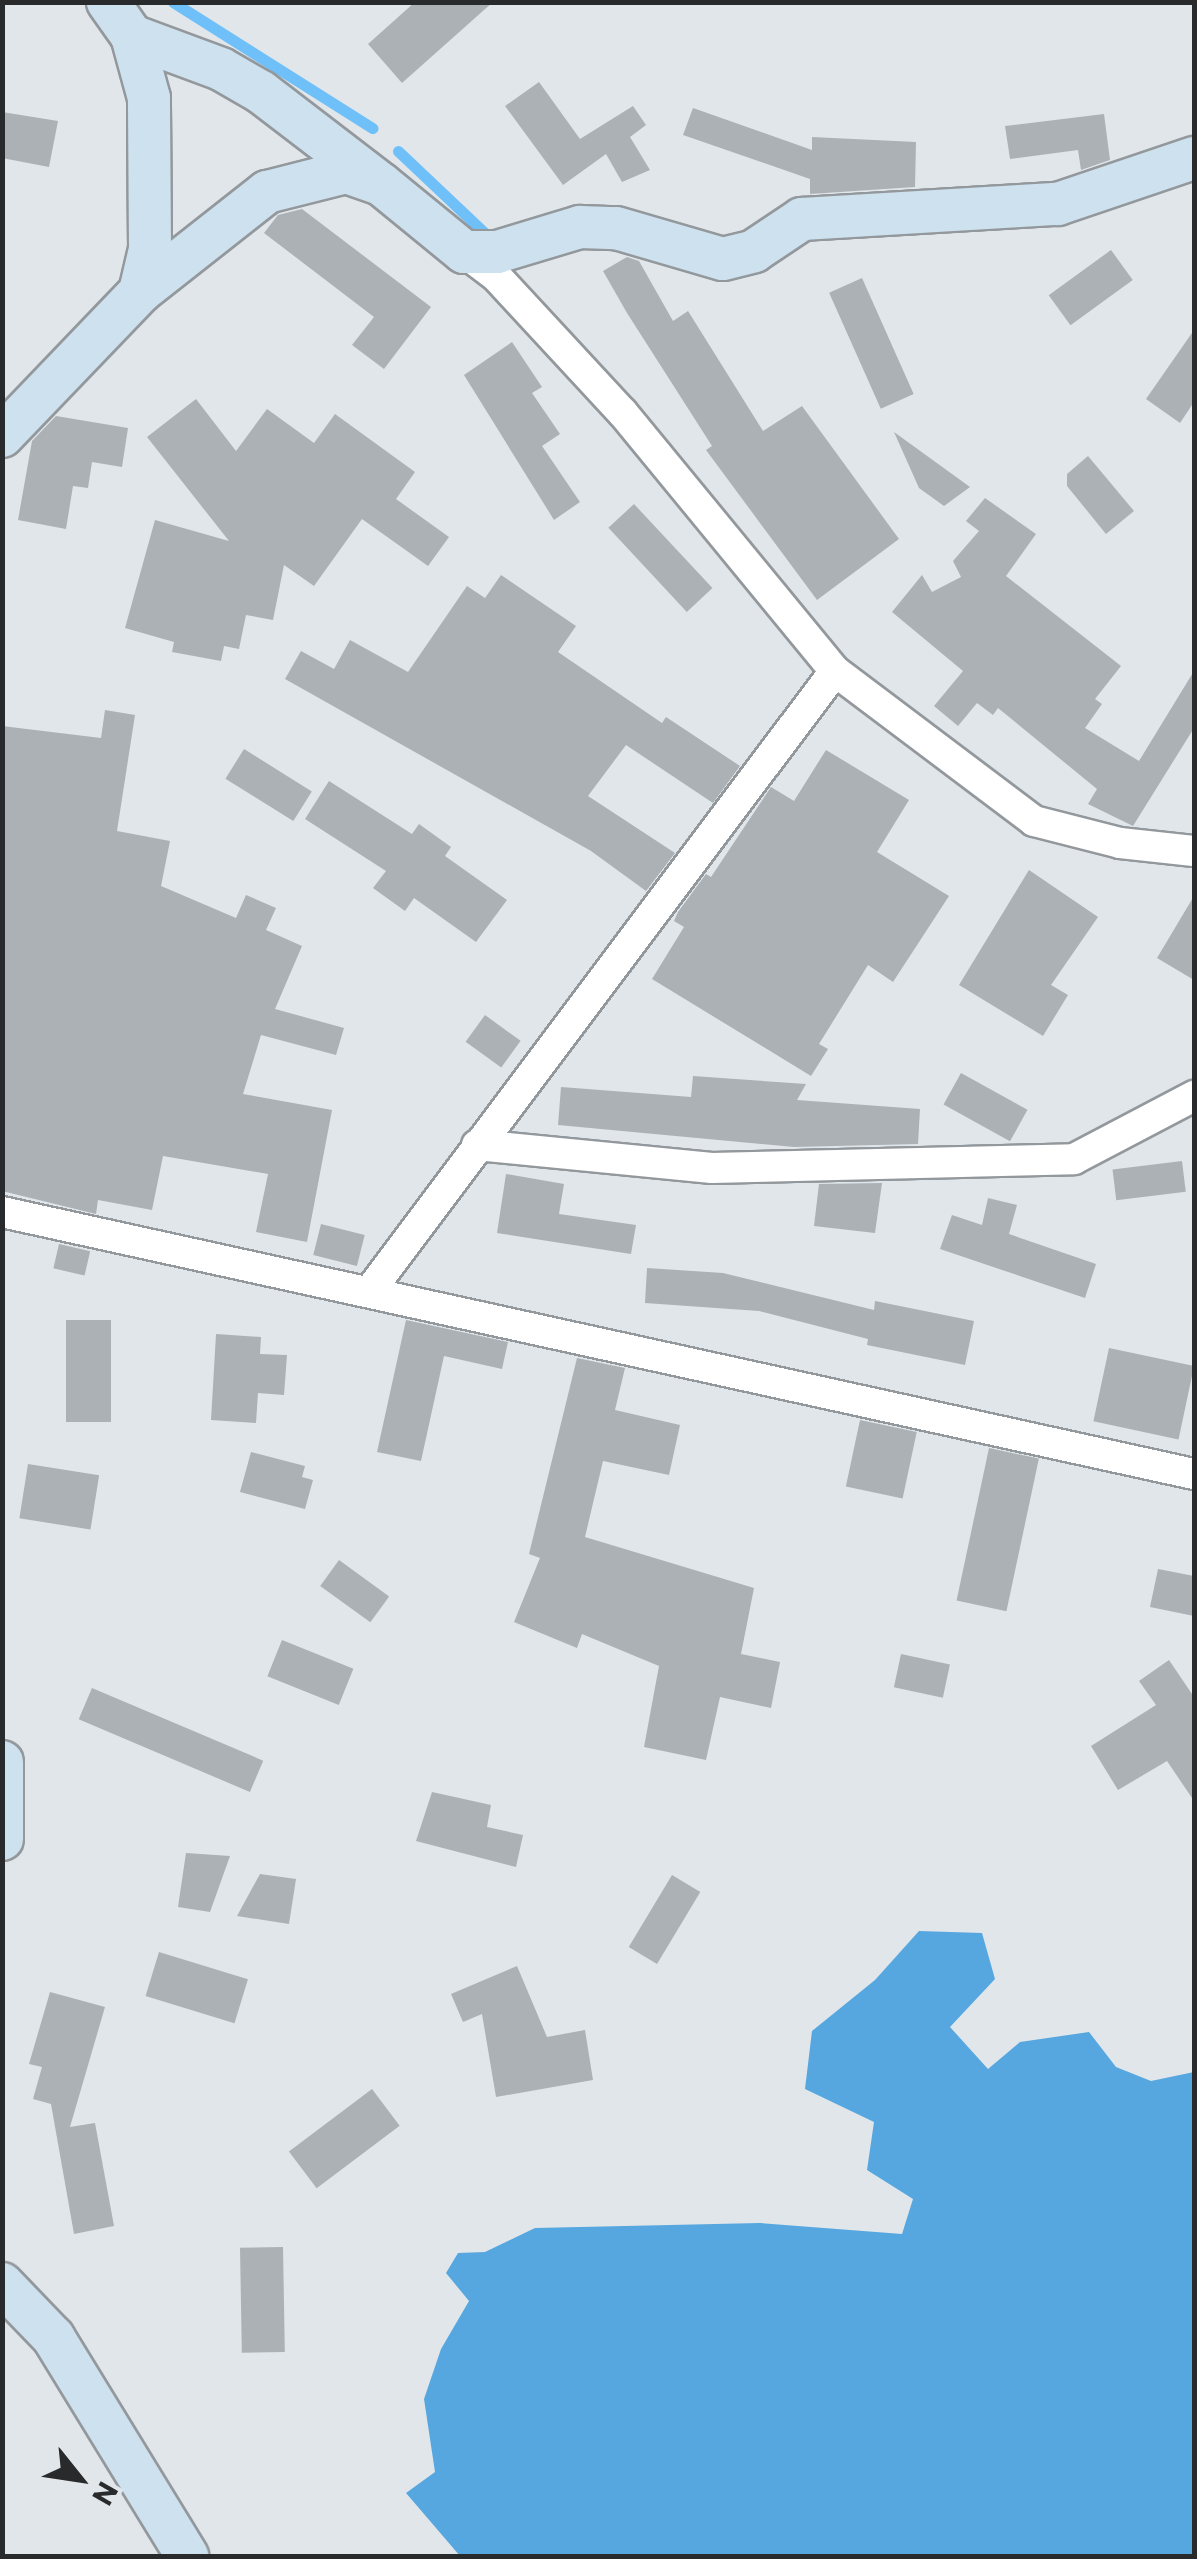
<!DOCTYPE html>
<style>
body{margin:0}
#map{position:relative;width:1197px;height:2559px;overflow:hidden;background:#e0e6ea;font-family:Commissioner,sans-serif}
div>[style]{position:absolute}
[style*='--x']{left:calc(var(--x)*1px);top:calc(var(--y)*1px);width:calc(var(--w)*1px);rotate:calc(var(--a)*1deg)}
.forest>*{inset:0;background:#56a7df}
.stream>*{height:11px;margin:-5.5px;padding:0 5.5px;transform-origin:5.5px;border-radius:5.5px;background:#6fc0f8}
.building>*{inset:0;background:#acb1b6;transform-origin:0 0}
.roads{filter:drop-shadow(2px 0 #93989c) drop-shadow(-2px 0 #93989c) drop-shadow(0 2px #93989c) drop-shadow(0 -2px #93989c)}
.street>*{height:30px;margin:-15px;padding:0 15px;transform-origin:15px;border-radius:15px;background:#fff}
.secondary>*{height:42px;margin:-21px;padding:0 21px;transform-origin:21px;border-radius:21px;background:#cee1ee}
span{translate:-50% -50%;white-space:nowrap;text-align:center;line-height:1.15;-webkit-text-stroke:8px #e0e6ea;paint-order:stroke}
.frame{position:absolute;inset:0;border:5px solid #282a2b;pointer-events:none}
.north{position:absolute;left:30px;top:2429px;width:100px;height:100px;-webkit-text-stroke:8px #e0e6ea;paint-order:stroke;rotate:120deg;font-size:28px;font-weight:700;line-height:40px;text-align:center;color:#282a2b}
.north::after{content:'';display:block;margin:auto;width:35px;height:45px;background:#282a2b;clip-path:polygon(50% 0,100% 100%,50% 72%,0 100%)}
</style>
<div id="map">
<div class="forest">
<i style="clip-path:polygon(919px 1931px,982px 1933px,995px 1979px,950px 2027px,988px 2069px,1020px 2042px,1089px 2032px,1116px 2067px,1151px 2081px,1194px 2072px,1194px 2556px,460px 2556px,406px 2493px,435px 2472px,424px 2399px,441px 2349px,469px 2301px,446px 2273px,458px 2253px,485px 2252px,535px 2228px,760px 2223px,902px 2234px,913px 2199px,867px 2170px,874px 2122px,805px 2089px,812px 2031px,875px 1980px)"></i>
</div>
<div class="stream">
<i style="--x:173;--y:2;--w:236;--a:32.3"></i>
<i style="--x:398;--y:151;--w:124;--a:43.4"></i>
</div>
<div class="building">
<i style="clip-path:polygon(415px 2px,493px 2px,402px 83px,368px 44px)"></i>
<i style="clip-path:polygon(539px 82px,580px 139px,633px 106px,646px 125px,630px 137px,650px 170px,622px 182px,606px 154px,563px 185px,505px 106px)"></i>
<i style="clip-path:polygon(693px 108px,812px 150px,812px 137px,916px 142px,915px 187px,810px 194px,810px 179px,683px 135px)"></i>
<i style="clip-path:polygon(2px 112px,58px 121px,49px 167px,2px 158px)"></i>
<i style="clip-path:polygon(1104px 114px,1110px 160px,1081px 170px,1078px 150px,1010px 159px,1005px 126px)"></i>
<i style="clip-path:polygon(302px 209px,431px 307px,384px 369px,352px 345px,374px 317px,264px 233px,278px 215px)"></i>
<i style="left:1111px;top:250px;width:37px;height:77px;rotate:54deg"></i>
<i style="clip-path:polygon(627px 257px,639px 261px,673px 321px,688px 311px,763px 431px,802px 406px,899px 539px,817px 600px,706px 450px,712px 446px,627px 313px,603px 271px)"></i>
<i style="left:862px;top:278px;width:127px;height:36px;rotate:66deg"></i>
<i style="clip-path:polygon(1194px 330px,1194px 402px,1180px 423px,1146px 399px)"></i>
<i style="clip-path:polygon(512px 342px,542px 387px,532px 393px,560px 434px,542px 446px,580px 502px,554px 520px,464px 375px)"></i>
<i style="clip-path:polygon(196px 399px,236px 451px,267px 409px,314px 443px,335px 414px,415px 472px,396px 499px,449px 537px,428px 566px,362px 519px,314px 586px,284px 565px,273px 620px,246px 615px,239px 649px,224px 646px,221px 661px,172px 652px,174px 642px,125px 628px,155px 520px,229px 541px,147px 437px)"></i>
<i style="clip-path:polygon(56px 416px,128px 428px,122px 467px,92px 462px,88px 488px,73px 486px,66px 529px,18px 520px,32px 441px)"></i>
<i style="clip-path:polygon(894px 432px,970px 487px,944px 506px,919px 488px)"></i>
<i style="clip-path:polygon(1088px 456px,1134px 511px,1106px 534px,1067px 486px,1067px 474px)"></i>
<i style="clip-path:polygon(985px 498px,1036px 534px,1006px 576px,1121px 666px,1095px 699px,1102px 704px,1085px 728px,1139px 761px,1194px 671px,1194px 728px,1133px 826px,1088px 804px,1097px 789px,998px 708px,993px 715px,977px 703px,958px 726px,934px 706px,963px 671px,892px 612px,922px 575px,932px 592px,961px 577px,953px 561px,979px 531px,966px 521px)"></i>
<i style="left:634px;top:504px;width:115px;height:35px;rotate:47deg"></i>
<i style="clip-path:polygon(501px 575px,576px 626px,558px 652px,662px 723px,666px 717px,740px 766px,713px 803px,626px 745px,588px 796px,675px 853px,646px 891px,591px 851px,285px 679px,301px 651px,334px 669px,350px 640px,408px 672px,467px 586px,485px 598px)"></i>
<i style="clip-path:polygon(105px 710px,135px 715px,117px 831px,170px 841px,161px 886px,236px 918px,246px 895px,276px 908px,266px 930px,302px 946px,275px 1009px,344px 1028px,336px 1055px,261px 1035px,243px 1094px,332px 1110px,307px 1242px,256px 1232px,268px 1174px,163px 1156px,152px 1210px,98px 1200px,96px 1214px,2px 1191px,2px 726px,101px 738px)"></i>
<i style="left:244px;top:749px;width:80px;height:35px;rotate:32deg"></i>
<i style="clip-path:polygon(826px 750px,909px 800px,877px 852px,949px 896px,893px 982px,868px 965px,819px 1044px,828px 1049px,811px 1076px,652px 979px,684px 927px,674px 921px,678px 912px,706px 874px,711px 877px,771px 787px,794px 801px)"></i>
<i style="clip-path:polygon(329px 781px,412px 834px,419px 824px,451px 847px,445px 856px,507px 900px,476px 942px,414px 898px,405px 911px,373px 888px,386px 871px,305px 819px)"></i>
<i style="clip-path:polygon(1029px 870px,1098px 917px,1051px 985px,1068px 995px,1043px 1036px,959px 985px)"></i>
<i style="clip-path:polygon(1194px 896px,1194px 980px,1157px 958px)"></i>
<i style="left:485px;top:1015px;width:44px;height:33px;rotate:36deg"></i>
<i style="left:961px;top:1073px;width:76px;height:36px;rotate:29deg"></i>
<i style="clip-path:polygon(693px 1076px,806px 1084px,797px 1100px,920px 1109px,918px 1144px,794px 1147px,558px 1125px,561px 1087px,691px 1097px)"></i>
<i style="left:1182px;top:1161px;width:31px;height:70px;rotate:83deg"></i>
<i style="clip-path:polygon(506px 1174px,564px 1184px,559px 1214px,636px 1225px,631px 1254px,497px 1233px)"></i>
<i style="clip-path:polygon(882px 1183px,875px 1233px,814px 1226px,819px 1184px)"></i>
<i style="clip-path:polygon(988px 1198px,1017px 1205px,1009px 1234px,1096px 1264px,1085px 1298px,940px 1249px,952px 1215px,982px 1225px)"></i>
<i style="left:321px;top:1224px;width:45px;height:32px;rotate:14deg"></i>
<i style="left:59px;top:1244px;width:32px;height:25px;rotate:13deg"></i>
<i style="clip-path:polygon(647px 1268px,723px 1273px,874px 1310px,875px 1301px,974px 1321px,965px 1365px,867px 1345px,868px 1339px,759px 1311px,645px 1303px)"></i>
<i style="left:111px;top:1320px;width:102px;height:45px;rotate:90deg"></i>
<i style="clip-path:polygon(406px 1320px,508px 1342px,502px 1369px,444px 1356px,421px 1461px,377px 1452px)"></i>
<i style="clip-path:polygon(216px 1334px,261px 1337px,260px 1354px,287px 1355px,284px 1395px,258px 1393px,256px 1423px,211px 1420px)"></i>
<i style="left:1109px;top:1348px;width:87px;height:75px;rotate:12deg"></i>
<i style="clip-path:polygon(577px 1358px,625px 1368px,615px 1410px,680px 1425px,669px 1475px,603px 1461px,585px 1537px,754px 1588px,741px 1654px,780px 1662px,771px 1708px,720px 1697px,706px 1760px,644px 1747px,659px 1666px,582px 1634px,577px 1648px,514px 1622px,540px 1558px,529px 1554px)"></i>
<i style="left:860px;top:1420px;width:58px;height:68px;rotate:12deg"></i>
<i style="left:989px;top:1448px;width:51px;height:156px;rotate:12deg"></i>
<i style="clip-path:polygon(251px 1452px,305px 1466px,302px 1477px,313px 1480px,305px 1509px,240px 1492px)"></i>
<i style="left:28px;top:1464px;width:72px;height:55px;rotate:9deg"></i>
<i style="left:339px;top:1560px;width:62px;height:32px;rotate:36deg"></i>
<i style="clip-path:polygon(1158px 1569px,1194px 1576px,1194px 1616px,1150px 1607px)"></i>
<i style="left:282px;top:1640px;width:77px;height:39px;rotate:22deg"></i>
<i style="left:901px;top:1654px;width:50px;height:34px;rotate:12deg"></i>
<i style="clip-path:polygon(1169px 1660px,1194px 1697px,1194px 1801px,1167px 1761px,1118px 1790px,1091px 1746px,1156px 1705px,1139px 1681px)"></i>
<i style="left:92px;top:1688px;width:186px;height:34px;rotate:23deg"></i>
<i style="clip-path:polygon(432px 1792px,491px 1805px,487px 1827px,523px 1835px,516px 1867px,416px 1841px)"></i>
<i style="clip-path:polygon(186px 1853px,230px 1856px,210px 1912px,178px 1907px)"></i>
<i style="clip-path:polygon(260px 1874px,296px 1879px,289px 1924px,237px 1916px)"></i>
<i style="left:672px;top:1875px;width:33px;height:84px;rotate:31deg"></i>
<i style="left:159px;top:1952px;width:93px;height:46px;rotate:17deg"></i>
<i style="clip-path:polygon(517px 1966px,547px 2037px,585px 2030px,593px 2080px,496px 2097px,482px 2014px,463px 2022px,451px 1994px)"></i>
<i style="clip-path:polygon(50px 1992px,105px 2007px,70px 2127px,95px 2123px,114px 2226px,74px 2234px,51px 2104px,33px 2099px,42px 2067px,29px 2064px)"></i>
<i style="left:372px;top:2089px;width:46px;height:104px;rotate:53deg"></i>
<i style="left:283px;top:2247px;width:105px;height:43px;rotate:89deg"></i>
</div>
<div class="roads">
<div class="street">
<i style="--x:464;--y:252;--w:39;--a:37"></i>
<i style="--x:495;--y:275;--w:188;--a:47.2"></i>
<i style="--x:623;--y:413;--w:334;--a:50.6"></i>
<i style="--x:835;--y:671;--w:249;--a:37"></i>
<i style="--x:1034;--y:821;--w:89;--a:14.3"></i>
<i style="--x:1120;--y:843;--w:74;--a:6.2"></i>
<i style="--x:477;--y:1145;--w:236;--a:5.6"></i>
<i style="--x:712;--y:1168;--w:362;--a:-1.4"></i>
<i style="--x:1074;--y:1159;--w:136;--a:-27.7"></i>
<i style="--x:2;--y:1212;--w:1220;--a:12.4"></i>
<i style="--x:372;--y:1288;--w:771;--a:-53.12"></i>
</div>
<div class="secondary">
<i style="--x:132;--y:36;--w:95;--a:20.3"></i>
<i style="--x:221;--y:69;--w:46;--a:29.9"></i>
<i style="--x:261;--y:92;--w:146;--a:37.5"></i>
<i style="--x:140;--y:292;--w:162;--a:-38.2"></i>
<i style="--x:267;--y:192;--w:81;--a:-14.2"></i>
<i style="--x:346;--y:172;--w:37;--a:19"></i>
<i style="--x:381;--y:184;--w:107;--a:39.3"></i>
<i style="--x:464;--y:252;--w:33;--a:0"></i>
<i style="--x:497;--y:252;--w:87;--a:-16.8"></i>
<i style="--x:580;--y:227;--w:36;--a:2"></i>
<i style="--x:616;--y:228;--w:111;--a:16.2"></i>
<i style="--x:723;--y:259;--w:32;--a:-14"></i>
<i style="--x:754;--y:251;--w:58;--a:-33.7"></i>
<i style="--x:802;--y:219;--w:256;--a:-3.4"></i>
<i style="--x:1058;--y:204;--w:144;--a:-18.7"></i>
<i style="--x:2;--y:436;--w:199;--a:-46.2"></i>
<i style="--x:140;--y:292;--w:44;--a:-76.9"></i>
<i style="--x:150;--y:249;--w:151;--a:-90.4"></i>
<i style="--x:149;--y:98;--w:64;--a:-105.3"></i>
<i style="--x:132;--y:36;--w:42;--a:-125.2"></i>
<i style="--x:2;--y:1762;--w:77;--a:90"></i>
<i style="--x:2;--y:2284;--w:74;--a:46.1"></i>
<i style="--x:53;--y:2337;--w:257;--a:58.5"></i>
</div>
</div>
<div class="frame"></div>
<div class="north">N</div>
</div>
